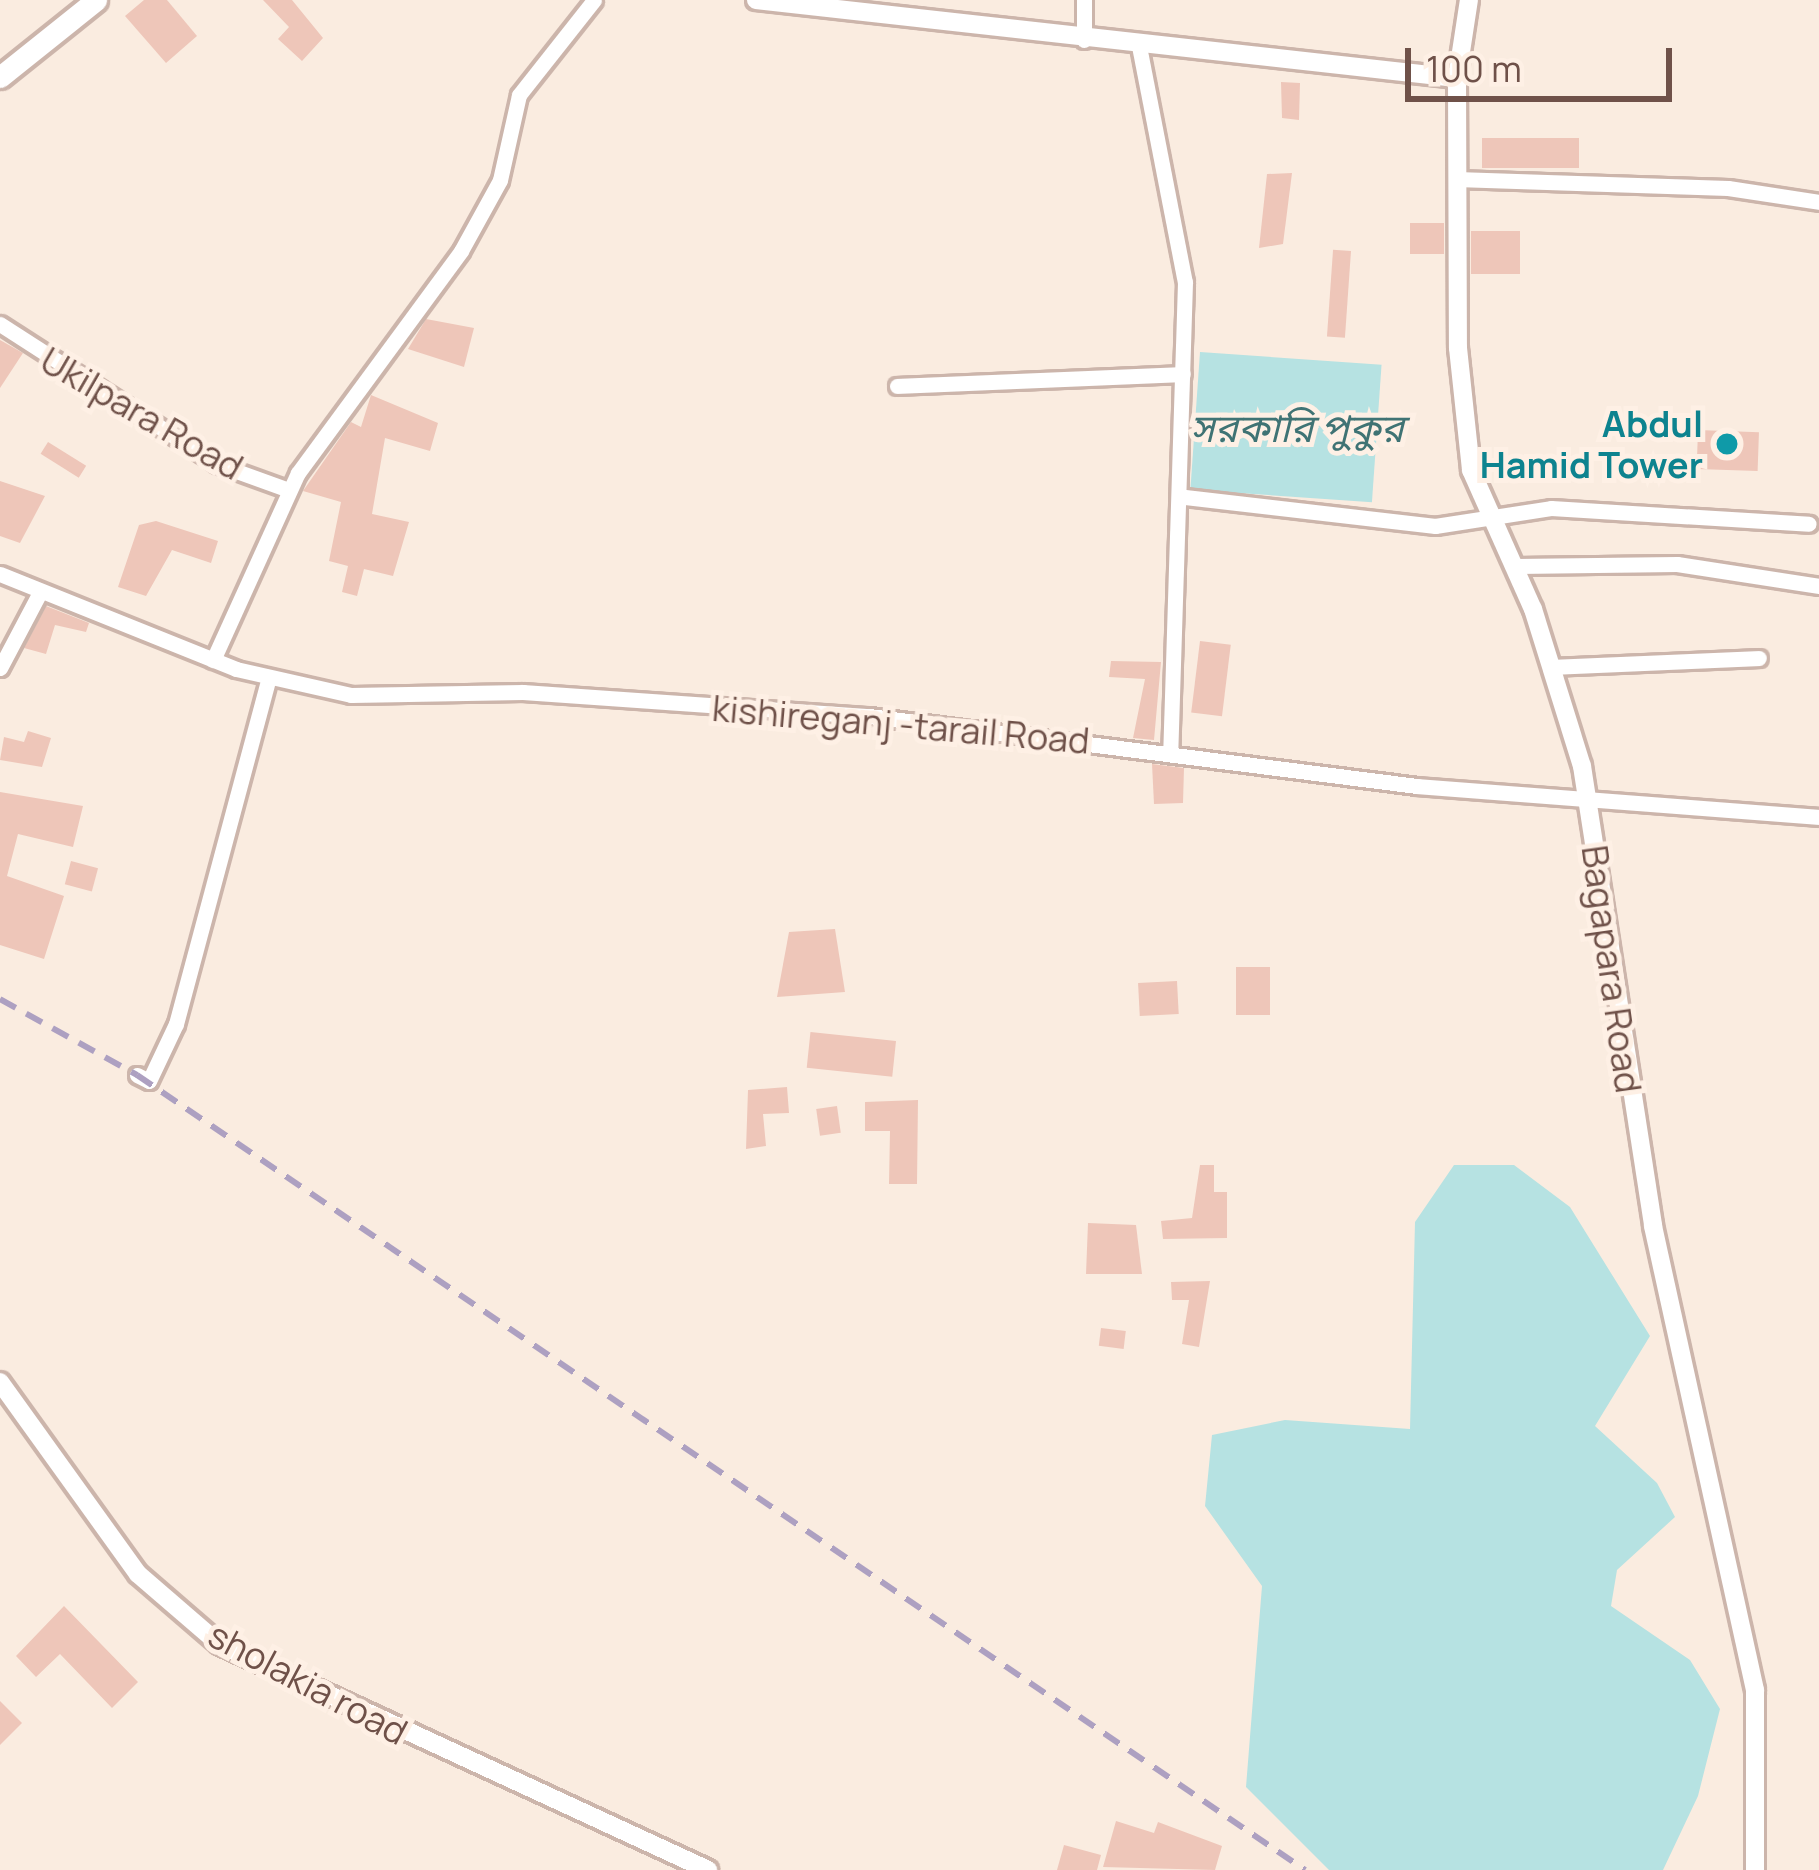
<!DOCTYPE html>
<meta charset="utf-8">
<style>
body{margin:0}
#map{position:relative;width:1819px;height:1870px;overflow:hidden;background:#faece0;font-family:Manrope,"Noto Sans Bengali",sans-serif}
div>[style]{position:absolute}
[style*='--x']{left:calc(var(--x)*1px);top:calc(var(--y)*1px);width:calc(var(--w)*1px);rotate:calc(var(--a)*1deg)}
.water>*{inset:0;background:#b6e2e2;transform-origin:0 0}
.building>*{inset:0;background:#eec6b9;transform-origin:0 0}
.roads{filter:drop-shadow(3px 0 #ccb5ab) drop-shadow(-3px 0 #ccb5ab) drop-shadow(0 3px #ccb5ab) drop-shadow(0 -3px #ccb5ab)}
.minor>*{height:15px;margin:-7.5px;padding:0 7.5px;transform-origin:7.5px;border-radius:7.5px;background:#fff}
.tertiary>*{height:18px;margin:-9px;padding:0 9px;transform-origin:9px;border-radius:9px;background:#fff}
.secondary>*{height:21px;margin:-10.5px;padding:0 10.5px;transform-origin:10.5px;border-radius:10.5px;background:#fff}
.rail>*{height:6px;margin-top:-3px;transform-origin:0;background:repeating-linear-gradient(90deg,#ada0c1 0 18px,transparent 0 30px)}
.dots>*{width:33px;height:33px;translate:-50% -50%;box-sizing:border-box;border:6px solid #fef0e5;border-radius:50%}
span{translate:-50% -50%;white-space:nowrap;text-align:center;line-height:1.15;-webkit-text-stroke:10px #fef0e5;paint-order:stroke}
.street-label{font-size:36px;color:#6f5149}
.culture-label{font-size:36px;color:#0d838f;font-weight:700}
.right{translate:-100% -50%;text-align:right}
.water-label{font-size:39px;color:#3f7374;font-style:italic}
.scale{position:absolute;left:1405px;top:48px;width:267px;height:54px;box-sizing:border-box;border:6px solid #6f5149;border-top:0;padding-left:15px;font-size:36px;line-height:42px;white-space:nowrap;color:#6f5149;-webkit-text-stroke:9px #fef0e5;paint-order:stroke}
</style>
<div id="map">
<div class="water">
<i style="left:1200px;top:352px;width:182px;height:138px;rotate:4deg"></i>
<i style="clip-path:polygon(1454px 1165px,1514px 1165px,1570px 1207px,1650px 1336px,1595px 1426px,1657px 1483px,1675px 1517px,1617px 1570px,1611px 1606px,1690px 1660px,1720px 1709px,1698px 1796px,1663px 1870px,1329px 1870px,1246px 1787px,1262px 1586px,1205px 1506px,1212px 1435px,1285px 1420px,1410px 1429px,1415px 1222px)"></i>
</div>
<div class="building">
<i style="clip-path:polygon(144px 0,167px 0,197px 36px,166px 63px,125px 16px)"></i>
<i style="clip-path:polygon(263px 0,292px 0,323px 38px,302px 61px,278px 39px,289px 27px)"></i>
<i style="clip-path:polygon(1281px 82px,1300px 83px,1299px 120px,1282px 118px)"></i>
<i style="left:1482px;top:138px;width:97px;height:30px"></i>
<i style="clip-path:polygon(1292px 173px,1283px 244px,1259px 248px,1267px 174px)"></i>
<i style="left:1410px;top:223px;width:34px;height:31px"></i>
<i style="left:1471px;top:231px;width:49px;height:43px"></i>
<i style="left:1351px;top:251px;width:87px;height:18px;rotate:94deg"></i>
<i style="clip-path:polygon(426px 319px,474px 328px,464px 367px,408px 349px)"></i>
<i style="clip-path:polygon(0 340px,23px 353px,0 388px)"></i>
<i style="clip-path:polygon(371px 395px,438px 423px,430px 451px,385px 438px,372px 514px,409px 522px,393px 576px,364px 569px,357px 596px,342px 592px,348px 566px,329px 561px,341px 502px,303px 491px,351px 422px,361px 427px)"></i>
<i style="left:1698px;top:430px;width:61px;height:39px;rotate:2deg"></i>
<i style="left:48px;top:442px;width:45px;height:14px;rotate:32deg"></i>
<i style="clip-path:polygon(0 481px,45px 496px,20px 543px,0 536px)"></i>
<i style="clip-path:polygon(156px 521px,218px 541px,211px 563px,172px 550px,146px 596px,118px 587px,139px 525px)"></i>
<i style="clip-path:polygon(46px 606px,89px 623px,86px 632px,55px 625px,46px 654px,24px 648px)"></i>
<i style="left:1200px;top:641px;width:31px;height:72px;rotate:7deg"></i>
<i style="clip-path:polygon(1111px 661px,1161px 662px,1154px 740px,1133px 738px,1145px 679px,1109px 677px)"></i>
<i style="clip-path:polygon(28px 731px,51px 738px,42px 767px,0 760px,4px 737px,24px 742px)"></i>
<i style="clip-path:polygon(1152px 764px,1184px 768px,1183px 803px,1154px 804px)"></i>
<i style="clip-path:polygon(0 792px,83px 806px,73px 847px,18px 834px,7px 876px,64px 896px,44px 959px,0 945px)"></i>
<i style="left:71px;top:861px;width:28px;height:24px;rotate:15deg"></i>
<i style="clip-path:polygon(835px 929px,845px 992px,777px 997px,789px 932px)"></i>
<i style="left:1236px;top:967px;width:34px;height:48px"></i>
<i style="left:1177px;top:981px;width:33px;height:39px;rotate:87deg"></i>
<i style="left:896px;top:1041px;width:36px;height:86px;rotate:96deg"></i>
<i style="clip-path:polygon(787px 1087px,789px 1113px,763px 1114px,766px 1146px,746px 1149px,748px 1090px)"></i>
<i style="clip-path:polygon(918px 1100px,917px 1184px,889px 1184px,890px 1131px,865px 1131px,865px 1102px)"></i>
<i style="left:837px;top:1106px;width:27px;height:21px;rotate:82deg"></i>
<i style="clip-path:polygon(1200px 1165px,1214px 1165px,1214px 1192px,1227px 1192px,1227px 1238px,1163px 1239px,1161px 1221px,1192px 1218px)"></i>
<i style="clip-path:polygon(1088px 1223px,1136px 1225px,1142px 1274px,1086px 1274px)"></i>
<i style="clip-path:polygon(1210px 1281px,1199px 1347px,1182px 1344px,1189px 1300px,1172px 1300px,1171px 1282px)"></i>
<i style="left:1101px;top:1328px;width:25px;height:18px;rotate:7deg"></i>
<i style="clip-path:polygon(64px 1606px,138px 1682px,112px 1708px,60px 1654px,36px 1677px,16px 1656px)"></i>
<i style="clip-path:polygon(0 1701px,22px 1723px,0 1745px)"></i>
<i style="clip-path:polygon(1116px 1821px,1154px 1833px,1158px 1822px,1222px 1846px,1215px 1870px,1103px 1867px)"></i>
<i style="clip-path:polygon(1064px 1845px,1101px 1855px,1097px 1870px,1057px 1870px)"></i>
</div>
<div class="roads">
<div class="minor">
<i style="--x:1084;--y:40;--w:40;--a:-90"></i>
<i style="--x:1139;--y:46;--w:240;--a:79"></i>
<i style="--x:1185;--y:282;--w:471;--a:91.8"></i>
<i style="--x:1456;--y:179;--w:272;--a:1.9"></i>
<i style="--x:1728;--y:188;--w:92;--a:8.7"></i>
<i style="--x:0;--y:324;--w:258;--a:32.8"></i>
<i style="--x:217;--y:464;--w:77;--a:19.9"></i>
<i style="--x:897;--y:386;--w:286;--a:-2.4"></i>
<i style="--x:1185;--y:497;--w:252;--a:6.6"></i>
<i style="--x:1435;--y:526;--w:117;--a:-8.8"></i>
<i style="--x:1551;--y:508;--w:258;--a:3.5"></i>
<i style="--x:1516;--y:566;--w:161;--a:-0.7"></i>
<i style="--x:1677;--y:564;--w:144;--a:8.8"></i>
<i style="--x:0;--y:574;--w:254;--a:21.9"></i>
<i style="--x:236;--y:669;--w:118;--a:12.7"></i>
<i style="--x:351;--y:695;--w:172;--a:-1"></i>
<i style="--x:523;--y:692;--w:347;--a:4"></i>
<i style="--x:869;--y:716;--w:552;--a:7.28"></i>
<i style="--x:1417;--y:786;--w:403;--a:4.4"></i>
<i style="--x:213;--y:660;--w:205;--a:-65.6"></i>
<i style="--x:298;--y:473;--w:275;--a:-53.7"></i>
<i style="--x:461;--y:251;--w:81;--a:-61.2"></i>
<i style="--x:500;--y:180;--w:87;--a:-77.4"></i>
<i style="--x:519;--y:95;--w:121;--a:-51.7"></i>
<i style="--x:1552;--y:667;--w:207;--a:-2.5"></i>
<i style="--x:0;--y:668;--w:86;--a:-62.2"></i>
<i style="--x:137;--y:1075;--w:13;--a:27"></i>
<i style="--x:149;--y:1081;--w:63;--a:-64.7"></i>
<i style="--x:176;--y:1024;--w:359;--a:-75"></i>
</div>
<div class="tertiary">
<i style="--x:756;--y:0;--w:705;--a:6.35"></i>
<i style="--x:1457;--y:78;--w:79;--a:-81.3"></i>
<i style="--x:1457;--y:78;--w:270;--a:89.8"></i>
<i style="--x:1458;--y:348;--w:123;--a:83.9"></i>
<i style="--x:1471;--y:470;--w:152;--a:66"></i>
<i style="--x:1533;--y:609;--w:164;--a:72.7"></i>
<i style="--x:1582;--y:766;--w:465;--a:81.2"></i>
<i style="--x:1653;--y:1226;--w:475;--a:77.6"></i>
<i style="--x:1755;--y:1690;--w:180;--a:90"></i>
<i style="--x:0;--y:1382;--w:236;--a:54.3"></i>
<i style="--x:138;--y:1574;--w:107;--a:40.8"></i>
<i style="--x:219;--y:1644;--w:539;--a:24.8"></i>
</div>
<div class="secondary">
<i style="--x:0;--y:77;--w:123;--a:-38.7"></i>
</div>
</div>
<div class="rail">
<i style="--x:0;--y:999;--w:157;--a:29"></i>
<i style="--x:137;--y:1075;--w:1413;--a:34.24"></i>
</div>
<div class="dots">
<i style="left:1727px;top:444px;background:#0f9aa8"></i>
</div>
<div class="street-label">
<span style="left:142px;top:413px;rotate:30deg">Ukilpara Road</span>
<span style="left:901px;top:724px;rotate:5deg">kishireganj -tarail Road</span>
<span style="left:1612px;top:969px;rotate:82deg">Bagapara Road</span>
<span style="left:308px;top:1683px;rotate:28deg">sholakia road</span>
</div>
<div class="culture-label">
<span class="right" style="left:1703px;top:444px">Abdul<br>Hamid Tower</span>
</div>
<div class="water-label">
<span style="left:1297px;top:427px">সরকারি পুকুর</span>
</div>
<div class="scale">100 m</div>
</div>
